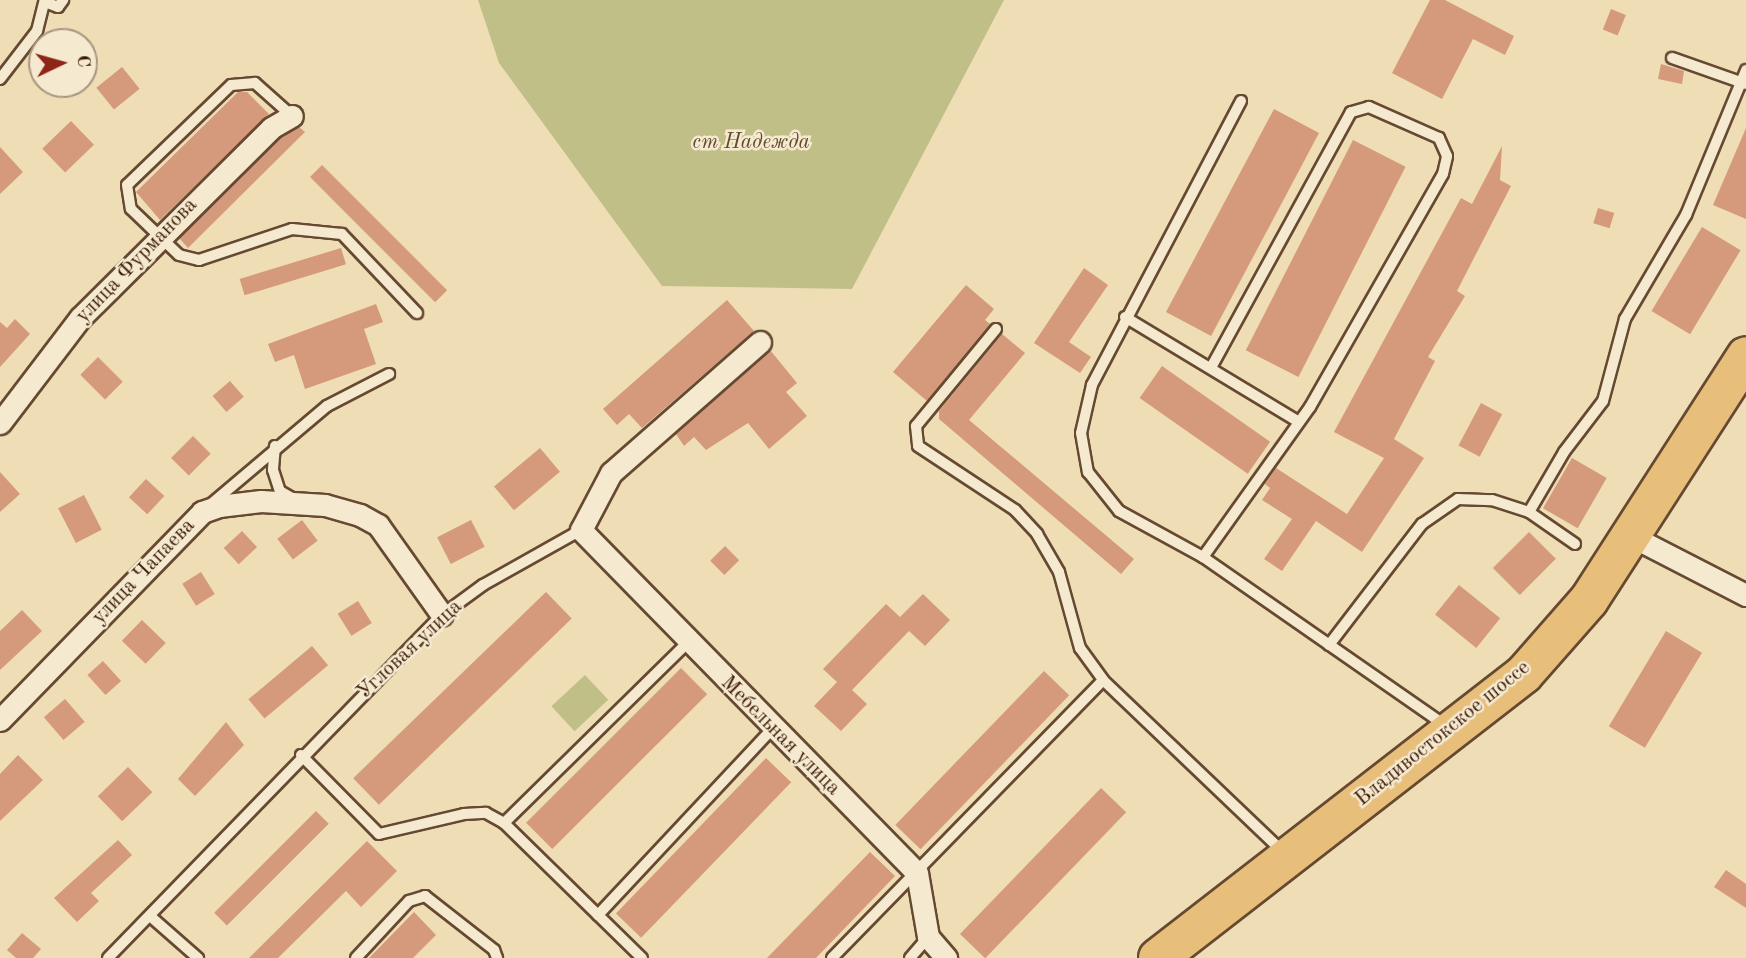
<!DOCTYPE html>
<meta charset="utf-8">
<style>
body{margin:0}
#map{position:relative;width:1746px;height:958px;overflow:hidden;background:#efddb6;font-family:"Old Standard TT",serif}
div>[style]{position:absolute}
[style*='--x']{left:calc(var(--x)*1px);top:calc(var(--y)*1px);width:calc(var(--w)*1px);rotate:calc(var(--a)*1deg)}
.green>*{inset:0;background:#c1bf88;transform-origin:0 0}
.building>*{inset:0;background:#d59a7b;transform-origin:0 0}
.roads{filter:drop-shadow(2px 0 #664931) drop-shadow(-2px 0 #664931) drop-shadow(0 2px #664931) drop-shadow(0 -2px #664931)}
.lane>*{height:10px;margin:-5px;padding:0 5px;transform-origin:5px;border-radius:5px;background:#f5e9d0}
.street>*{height:21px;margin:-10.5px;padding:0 10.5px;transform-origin:10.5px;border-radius:10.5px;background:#f5e9d0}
.highway>*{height:38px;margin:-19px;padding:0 19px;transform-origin:19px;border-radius:19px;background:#e8be7b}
span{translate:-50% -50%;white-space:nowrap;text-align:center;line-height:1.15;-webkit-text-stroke:5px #f5e9d0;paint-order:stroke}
.park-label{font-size:21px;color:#624a2c;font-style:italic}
.street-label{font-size:21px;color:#391805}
.north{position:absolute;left:28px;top:28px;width:70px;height:70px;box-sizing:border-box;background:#f5e9d0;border:2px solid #aa957f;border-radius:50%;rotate:85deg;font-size:19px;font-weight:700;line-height:28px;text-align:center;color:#391805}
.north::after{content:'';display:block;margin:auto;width:24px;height:32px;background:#8f2418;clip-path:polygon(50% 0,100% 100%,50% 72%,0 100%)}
</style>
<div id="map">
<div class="green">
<i style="clip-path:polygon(478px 0,1004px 0,852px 289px,662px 286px,499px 63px)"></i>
<i style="left:585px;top:675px;width:34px;height:46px;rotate:47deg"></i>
</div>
<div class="building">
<i style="clip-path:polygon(1430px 0,1445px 0,1514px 36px,1505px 55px,1473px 39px,1442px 99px,1392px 73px)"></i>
<i style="left:1611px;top:9px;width:16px;height:22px;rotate:22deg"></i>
<i style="clip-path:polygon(1661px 64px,1684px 71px,1682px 84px,1658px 79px)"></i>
<i style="left:122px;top:67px;width:28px;height:33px;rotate:51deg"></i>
<i style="clip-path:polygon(238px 92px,247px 92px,269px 114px,160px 220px,136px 192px)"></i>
<i style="left:1274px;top:109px;width:51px;height:230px;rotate:28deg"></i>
<i style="left:71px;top:121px;width:33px;height:40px;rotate:46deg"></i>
<i style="clip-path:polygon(299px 127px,305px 132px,188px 248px,179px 238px,279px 139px)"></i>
<i style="clip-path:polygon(1746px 128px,1746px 219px,1713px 205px)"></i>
<i style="left:1353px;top:140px;width:59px;height:236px;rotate:27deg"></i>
<i style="clip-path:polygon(1502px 146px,1500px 180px,1511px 186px,1457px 291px,1465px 296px,1428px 357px,1435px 361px,1394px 439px,1424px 458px,1362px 552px,1316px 521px,1282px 571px,1264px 559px,1292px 519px,1262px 500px,1270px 488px,1265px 484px,1276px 468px,1347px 514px,1384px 458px,1334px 432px,1461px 198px,1472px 204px)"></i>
<i style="clip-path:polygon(0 147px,23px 172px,0 194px)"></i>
<i style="left:322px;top:165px;width:177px;height:17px;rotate:45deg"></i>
<i style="left:1598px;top:208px;width:17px;height:16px;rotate:17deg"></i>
<i style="left:1702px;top:227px;width:45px;height:98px;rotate:31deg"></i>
<i style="left:341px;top:248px;width:17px;height:106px;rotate:73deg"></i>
<i style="clip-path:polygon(1084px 268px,1108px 285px,1069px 342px,1091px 357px,1080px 373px,1034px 343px)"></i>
<i style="clip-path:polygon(966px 285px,994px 309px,985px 320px,990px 324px,927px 401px,893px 372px)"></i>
<i style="clip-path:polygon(727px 300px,754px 331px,642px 428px,629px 414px,617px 425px,603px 409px)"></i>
<i style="clip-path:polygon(376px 304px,383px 322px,364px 329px,376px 364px,305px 389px,294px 355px,275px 362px,268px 344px)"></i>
<i style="clip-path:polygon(15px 319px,30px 334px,0 367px,0 322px,7px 328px)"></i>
<i style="clip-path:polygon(1002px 334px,1025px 353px,969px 420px,1134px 559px,1121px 574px,939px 419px,939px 411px)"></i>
<i style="clip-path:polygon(770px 350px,797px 383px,786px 392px,807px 416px,769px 449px,748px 423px,706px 450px,694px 437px,684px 446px,676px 434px)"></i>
<i style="left:98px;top:357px;width:35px;height:25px;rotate:45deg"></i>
<i style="left:1162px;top:366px;width:132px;height:39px;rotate:35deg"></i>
<i style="left:230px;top:381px;width:21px;height:23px;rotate:49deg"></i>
<i style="left:1481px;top:403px;width:24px;height:48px;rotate:28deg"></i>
<i style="left:193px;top:436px;width:25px;height:31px;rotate:45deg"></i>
<i style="left:540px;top:448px;width:31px;height:60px;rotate:50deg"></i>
<i style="left:1572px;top:458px;width:40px;height:58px;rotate:30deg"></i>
<i style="clip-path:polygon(0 472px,20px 494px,0 512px)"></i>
<i style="left:146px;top:479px;width:25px;height:25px;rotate:43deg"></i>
<i style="left:84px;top:495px;width:39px;height:29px;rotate:63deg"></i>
<i style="left:302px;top:520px;width:26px;height:31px;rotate:53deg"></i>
<i style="left:471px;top:520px;width:30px;height:38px;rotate:63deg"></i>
<i style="left:242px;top:531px;width:22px;height:25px;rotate:47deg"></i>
<i style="left:1529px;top:532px;width:38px;height:51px;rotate:45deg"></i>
<i style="left:725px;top:546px;width:20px;height:21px;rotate:45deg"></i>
<i style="left:201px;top:572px;width:26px;height:22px;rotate:58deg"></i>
<i style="left:1459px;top:585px;width:53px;height:38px;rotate:39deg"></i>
<i style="left:546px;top:592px;width:37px;height:268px;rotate:46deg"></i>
<i style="clip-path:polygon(923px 594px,950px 620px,925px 646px,909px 631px,852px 690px,867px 704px,841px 731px,814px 706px,837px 682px,823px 669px,886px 604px,900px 617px)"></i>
<i style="left:358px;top:601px;width:26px;height:24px;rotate:58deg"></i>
<i style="clip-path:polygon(22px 610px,42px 631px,0 670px,0 631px)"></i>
<i style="left:142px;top:620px;width:33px;height:29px;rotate:44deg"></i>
<i style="left:1666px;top:631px;width:42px;height:111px;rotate:31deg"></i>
<i style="left:312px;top:646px;width:25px;height:83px;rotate:50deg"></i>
<i style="left:103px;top:661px;width:27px;height:21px;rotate:48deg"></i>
<i style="left:681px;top:668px;width:37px;height:219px;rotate:45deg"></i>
<i style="left:1044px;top:671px;width:35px;height:214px;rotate:44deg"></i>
<i style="left:65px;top:699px;width:30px;height:28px;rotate:49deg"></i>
<i style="clip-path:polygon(226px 722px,244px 745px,195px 796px,178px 779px)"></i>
<i style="clip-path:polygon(18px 755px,43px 780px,0 821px,0 774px)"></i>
<i style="left:766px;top:758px;width:35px;height:216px;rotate:44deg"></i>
<i style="left:128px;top:767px;width:35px;height:42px;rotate:46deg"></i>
<i style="left:1101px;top:788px;width:35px;height:203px;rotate:44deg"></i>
<i style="left:316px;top:811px;width:18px;height:144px;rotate:45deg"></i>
<i style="clip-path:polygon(118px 840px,132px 855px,91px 893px,99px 901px,77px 922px,54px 898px)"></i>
<i style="clip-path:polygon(367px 841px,397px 871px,361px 907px,346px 891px,278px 958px,249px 958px)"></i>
<i style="clip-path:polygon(870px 852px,895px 876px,816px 958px,767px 958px)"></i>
<i style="clip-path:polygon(1726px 870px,1746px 884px,1746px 908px,1714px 887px)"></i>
<i style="clip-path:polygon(414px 912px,436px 935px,413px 958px,369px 958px)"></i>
<i style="clip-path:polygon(22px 933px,41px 949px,33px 958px,16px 958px,7px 950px)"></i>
</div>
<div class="roads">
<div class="lane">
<i style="--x:45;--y:2;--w:14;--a:21"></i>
<i style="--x:58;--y:7;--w:9;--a:-54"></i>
<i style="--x:1672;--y:58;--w:78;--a:19.4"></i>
<i style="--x:0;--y:79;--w:61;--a:-52.4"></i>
<i style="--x:37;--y:31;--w:32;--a:-76"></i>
<i style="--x:1241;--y:101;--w:321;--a:117.7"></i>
<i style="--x:1092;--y:385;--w:49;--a:102.9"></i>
<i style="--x:1081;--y:433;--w:40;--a:80"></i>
<i style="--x:1088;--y:472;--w:50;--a:51.5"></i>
<i style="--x:1119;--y:511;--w:96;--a:28.7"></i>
<i style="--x:1203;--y:557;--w:295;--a:34.8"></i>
<i style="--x:292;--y:116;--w:50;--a:-138.3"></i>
<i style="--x:255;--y:83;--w:24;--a:175"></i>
<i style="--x:231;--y:85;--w:144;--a:136.1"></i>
<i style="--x:127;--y:185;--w:24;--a:81"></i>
<i style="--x:131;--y:209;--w:66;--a:43.8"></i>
<i style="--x:179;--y:255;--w:21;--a:14"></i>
<i style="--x:199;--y:260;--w:98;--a:-18.4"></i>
<i style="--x:292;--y:229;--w:50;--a:5.7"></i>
<i style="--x:342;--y:234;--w:109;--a:46.5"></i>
<i style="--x:1125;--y:317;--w:203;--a:31.1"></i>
<i style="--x:996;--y:329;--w:126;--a:129.5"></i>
<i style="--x:916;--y:426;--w:20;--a:84"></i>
<i style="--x:918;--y:446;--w:116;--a:33.4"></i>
<i style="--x:1015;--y:510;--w:33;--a:47"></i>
<i style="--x:1037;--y:534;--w:44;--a:59.9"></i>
<i style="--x:1059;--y:572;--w:79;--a:74.6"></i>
<i style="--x:1080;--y:648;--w:39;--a:54"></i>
<i style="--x:1103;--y:680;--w:250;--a:43.7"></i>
<i style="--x:275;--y:446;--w:24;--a:95"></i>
<i style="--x:273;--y:470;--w:22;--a:72"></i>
<i style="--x:280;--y:491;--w:14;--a:30"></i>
<i style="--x:211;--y:504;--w:152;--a:-40.2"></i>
<i style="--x:327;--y:406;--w:70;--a:-27.3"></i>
<i style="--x:1529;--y:512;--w:69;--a:-59.7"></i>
<i style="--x:1564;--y:452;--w:64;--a:-52.6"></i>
<i style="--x:1603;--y:401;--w:85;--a:-75"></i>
<i style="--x:1625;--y:319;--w:121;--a:-59.6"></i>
<i style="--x:1686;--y:215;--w:157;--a:-67.5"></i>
<i style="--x:1203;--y:557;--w:184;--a:-54.5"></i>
<i style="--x:1310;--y:407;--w:268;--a:-60.3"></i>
<i style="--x:1443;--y:174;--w:18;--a:-77"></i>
<i style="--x:1447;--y:156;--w:20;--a:-114"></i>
<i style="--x:1439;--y:138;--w:77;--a:-156.1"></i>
<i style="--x:1369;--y:107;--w:19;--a:164"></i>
<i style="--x:1351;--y:112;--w:292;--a:118.7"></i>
<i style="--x:1329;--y:645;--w:153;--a:-52.5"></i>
<i style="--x:1422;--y:524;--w:44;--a:-34.8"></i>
<i style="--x:1458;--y:499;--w:34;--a:2"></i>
<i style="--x:1492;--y:500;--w:39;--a:18"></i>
<i style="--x:1529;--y:512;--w:56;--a:34.8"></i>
<i style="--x:301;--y:755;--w:111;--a:45.4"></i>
<i style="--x:379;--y:834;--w:87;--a:-13.2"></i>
<i style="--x:464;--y:814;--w:22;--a:-3"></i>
<i style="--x:486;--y:813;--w:21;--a:29"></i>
<i style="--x:504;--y:823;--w:193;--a:44.4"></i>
<i style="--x:504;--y:823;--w:257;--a:-44.5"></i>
<i style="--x:598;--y:915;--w:255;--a:-46.9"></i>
<i style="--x:150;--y:916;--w:64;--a:41.2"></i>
<i style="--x:108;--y:958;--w:479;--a:-45.8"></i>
<i style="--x:442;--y:615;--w:51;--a:-36.2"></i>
<i style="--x:483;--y:585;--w:112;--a:-29.3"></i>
<i style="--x:356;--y:958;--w:78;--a:-47.1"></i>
<i style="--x:409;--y:901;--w:17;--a:-17"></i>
<i style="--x:425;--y:896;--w:88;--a:38"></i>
<i style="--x:494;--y:950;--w:9;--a:69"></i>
<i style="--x:832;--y:958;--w:388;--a:-45.7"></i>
<i style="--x:910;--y:958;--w:28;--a:-49"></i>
</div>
<div class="street">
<i style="--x:760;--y:342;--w:198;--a:138.7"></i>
<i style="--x:611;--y:473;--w:64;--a:117.8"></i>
<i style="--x:581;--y:530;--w:480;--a:45.6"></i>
<i style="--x:917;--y:873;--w:65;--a:80.2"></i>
<i style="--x:928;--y:937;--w:28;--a:49"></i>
<i style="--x:0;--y:423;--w:132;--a:-52.7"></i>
<i style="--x:80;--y:318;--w:269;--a:-44.8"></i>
<i style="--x:271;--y:128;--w:24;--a:-30"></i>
<i style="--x:1633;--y:537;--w:127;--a:27.2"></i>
<i style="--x:0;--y:720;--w:290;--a:-45.8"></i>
<i style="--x:202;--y:512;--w:18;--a:-19"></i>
<i style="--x:219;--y:506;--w:42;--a:-6.8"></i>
<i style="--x:261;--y:501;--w:64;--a:3.6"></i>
<i style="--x:325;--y:505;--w:36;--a:16"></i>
<i style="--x:360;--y:515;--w:21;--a:29"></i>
<i style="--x:378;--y:525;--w:110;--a:54.6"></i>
</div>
<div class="highway">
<i style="--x:1158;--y:958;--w:463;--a:-37.8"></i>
<i style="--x:1524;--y:674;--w:98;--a:-48.7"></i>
<i style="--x:1589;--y:600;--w:290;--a:-57.2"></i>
</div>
</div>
<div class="park-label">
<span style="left:751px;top:143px">ст Надежда</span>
</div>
<div class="street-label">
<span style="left:137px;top:261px;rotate:-46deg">улица Фурманова</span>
<span style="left:144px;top:572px;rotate:-46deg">улица Чапаева</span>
<span style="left:410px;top:650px;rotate:-43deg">Угловая улица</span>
<span style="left:1443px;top:734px;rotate:-39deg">Владивостокское шоссе</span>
<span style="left:780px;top:736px;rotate:45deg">Мебельная улица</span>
</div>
<div class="north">С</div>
</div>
